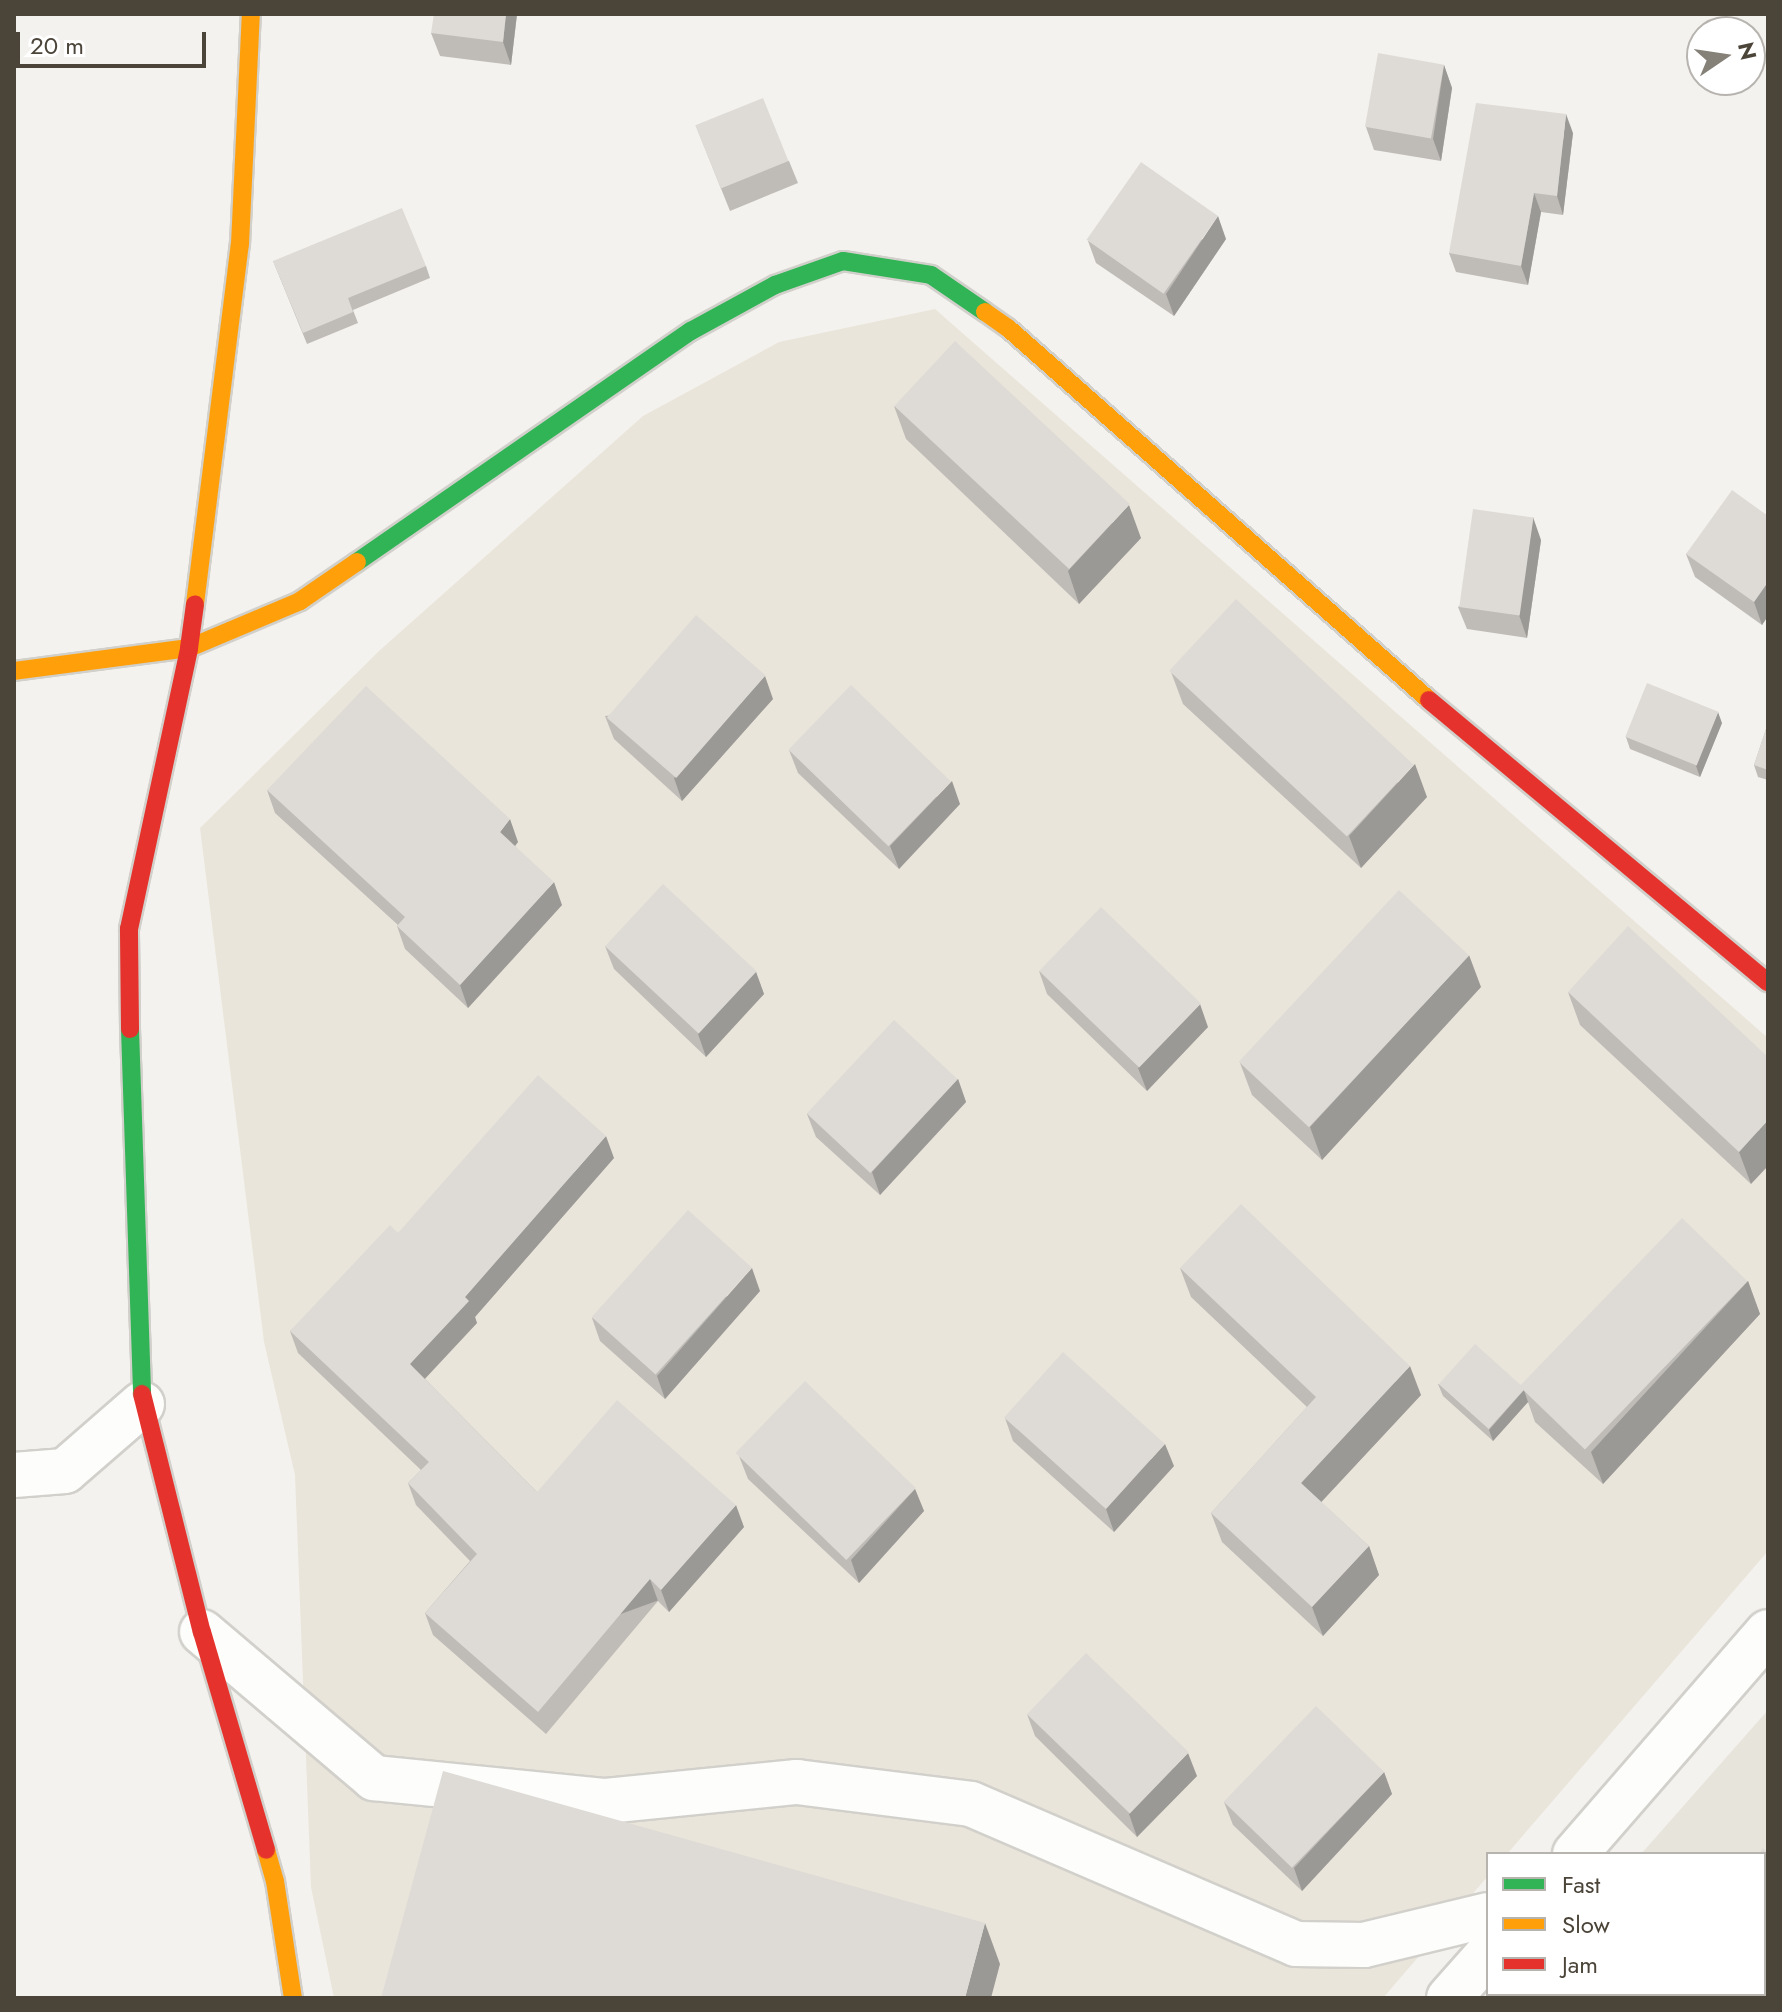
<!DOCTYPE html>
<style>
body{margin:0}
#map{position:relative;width:1782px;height:2012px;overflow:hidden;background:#f4f2ee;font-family:Jost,sans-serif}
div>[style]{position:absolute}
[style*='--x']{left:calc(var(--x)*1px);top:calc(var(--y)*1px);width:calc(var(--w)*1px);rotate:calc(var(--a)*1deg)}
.residential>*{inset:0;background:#e7e4dc}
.education>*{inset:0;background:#eae5da}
.roads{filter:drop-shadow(2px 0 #d2d0cb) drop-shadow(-2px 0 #d2d0cb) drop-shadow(0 2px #d2d0cb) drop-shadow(0 -2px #d2d0cb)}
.street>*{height:44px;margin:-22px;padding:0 22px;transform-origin:22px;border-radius:22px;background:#fdfdfc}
.fast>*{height:18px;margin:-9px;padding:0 9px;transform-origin:9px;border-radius:9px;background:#30b455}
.slow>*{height:18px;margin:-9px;padding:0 9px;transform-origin:9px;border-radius:9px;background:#ff9f0a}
.jam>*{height:18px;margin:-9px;padding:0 9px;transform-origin:9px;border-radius:9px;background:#e5322d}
.wall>*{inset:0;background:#bfbcb8}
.shaded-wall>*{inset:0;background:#9b9996;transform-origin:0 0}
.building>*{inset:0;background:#dedbd6;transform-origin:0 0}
span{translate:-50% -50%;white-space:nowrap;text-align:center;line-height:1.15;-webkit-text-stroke:8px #fff;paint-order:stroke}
.frame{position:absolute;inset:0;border:16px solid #4b4439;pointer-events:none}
.legend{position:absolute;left:1486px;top:1852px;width:280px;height:144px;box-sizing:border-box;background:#fff;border:2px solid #b7b4b0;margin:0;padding:10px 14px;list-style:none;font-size:24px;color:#4b4439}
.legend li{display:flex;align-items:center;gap:16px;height:40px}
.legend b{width:40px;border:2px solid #b7b4b0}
.north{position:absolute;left:1686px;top:16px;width:80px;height:80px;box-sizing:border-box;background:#fff;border:2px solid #b7b4b0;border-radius:50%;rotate:77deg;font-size:22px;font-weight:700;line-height:32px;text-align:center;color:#4b4439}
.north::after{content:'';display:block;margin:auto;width:28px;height:36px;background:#868178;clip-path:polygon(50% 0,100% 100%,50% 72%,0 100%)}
.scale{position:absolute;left:16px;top:32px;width:190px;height:36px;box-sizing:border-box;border:4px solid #4b4439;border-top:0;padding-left:10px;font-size:24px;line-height:28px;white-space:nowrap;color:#4b4439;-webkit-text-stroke:6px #fff;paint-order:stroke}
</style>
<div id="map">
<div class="residential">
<i style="clip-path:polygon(1768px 1710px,1768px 1998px,1715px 1998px,1711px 1994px,1764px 1994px,1764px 1854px,1641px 1854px)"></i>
</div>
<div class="education">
<i style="clip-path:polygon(935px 309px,1768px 1038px,1768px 1551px,1507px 1854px,1488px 1854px,1488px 1876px,1383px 1998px,334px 1998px,311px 1887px,295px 1475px,264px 1342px,200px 828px,379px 651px,643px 416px,779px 342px)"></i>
</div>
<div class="roads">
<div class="street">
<i style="--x:14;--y:1475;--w:51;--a:-4.5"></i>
<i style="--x:65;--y:1471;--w:102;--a:-41"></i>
<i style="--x:202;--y:1632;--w:226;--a:40.3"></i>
<i style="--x:374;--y:1778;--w:233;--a:5.7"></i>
<i style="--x:606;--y:1801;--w:192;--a:-5.7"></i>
<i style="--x:797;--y:1782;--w:175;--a:7.2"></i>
<i style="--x:971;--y:1804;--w:354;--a:23.3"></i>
<i style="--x:1296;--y:1944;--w:68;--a:0.8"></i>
<i style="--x:1364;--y:1945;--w:128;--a:-13.6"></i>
<i style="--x:1575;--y:1854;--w:294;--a:-49"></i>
<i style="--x:1625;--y:1994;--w:6;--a:45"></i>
<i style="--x:1449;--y:1998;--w:59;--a:-48.4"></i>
</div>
<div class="fast">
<i style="--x:357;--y:562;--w:406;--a:-34.7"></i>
<i style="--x:691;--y:331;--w:96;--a:-28.7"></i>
<i style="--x:775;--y:285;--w:72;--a:-19.4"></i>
<i style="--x:843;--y:261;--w:89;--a:9"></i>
<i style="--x:931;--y:275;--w:65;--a:34.4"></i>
<i style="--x:130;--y:1029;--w:365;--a:88.1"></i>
</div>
<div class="slow">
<i style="--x:985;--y:312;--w:28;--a:35"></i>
<i style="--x:1008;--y:328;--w:562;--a:41.46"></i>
<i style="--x:195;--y:604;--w:363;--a:-82.9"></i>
<i style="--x:240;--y:244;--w:230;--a:-87.3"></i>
<i style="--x:14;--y:671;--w:177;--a:-7.5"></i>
<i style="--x:189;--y:648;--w:121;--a:-22.9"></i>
<i style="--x:300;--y:601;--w:69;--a:-34.4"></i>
<i style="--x:266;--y:1850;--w:32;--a:74"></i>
<i style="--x:275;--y:1881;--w:118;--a:81.3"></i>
</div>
<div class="jam">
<i style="--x:1429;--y:700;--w:441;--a:39.8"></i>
<i style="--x:130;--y:1029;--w:100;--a:-90.6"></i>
<i style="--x:129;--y:929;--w:287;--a:-77.9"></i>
<i style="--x:189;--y:648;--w:44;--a:-82.2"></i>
<i style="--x:142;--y:1394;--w:245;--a:75.9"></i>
<i style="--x:202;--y:1632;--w:227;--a:73.6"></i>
</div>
</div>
<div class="wall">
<i style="clip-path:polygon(517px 14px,511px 65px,440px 56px,431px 33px)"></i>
<i style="clip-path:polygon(1444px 65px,1452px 88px,1441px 161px,1374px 150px,1366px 127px)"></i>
<i style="clip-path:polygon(696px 126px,789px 161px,798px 183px,730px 211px)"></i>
<i style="clip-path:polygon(1573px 133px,1563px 215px,1541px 212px,1528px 285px,1456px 272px,1449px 253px)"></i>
<i style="clip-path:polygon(1226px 239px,1174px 316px,1096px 263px,1088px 241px)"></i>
<i style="clip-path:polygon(273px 261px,426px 266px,430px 278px,353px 310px,358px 323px,307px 344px)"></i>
<i style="clip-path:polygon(894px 406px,1141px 538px,1079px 604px,906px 439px)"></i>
<i style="clip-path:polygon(1768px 516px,1768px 616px,1762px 625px,1695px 577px,1686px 554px)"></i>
<i style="clip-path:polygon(1541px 540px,1527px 638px,1467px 629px,1458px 607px)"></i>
<i style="clip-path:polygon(1171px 672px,1427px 797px,1361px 868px,1183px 704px)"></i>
<i style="clip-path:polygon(773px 699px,682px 801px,614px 739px,605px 716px)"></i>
<i style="clip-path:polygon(1722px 723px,1700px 777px,1630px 749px,1626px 737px)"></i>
<i style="clip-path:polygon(1768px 723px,1768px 780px,1758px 777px,1754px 765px)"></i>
<i style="clip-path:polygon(789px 750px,960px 804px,899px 869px,798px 773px)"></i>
<i style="clip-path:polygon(267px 790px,518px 842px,515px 846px,562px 905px,468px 1008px,405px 949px,397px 926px,398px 925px,275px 813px)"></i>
<i style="clip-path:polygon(605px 946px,756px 972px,764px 994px,706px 1057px,614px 969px)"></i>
<i style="clip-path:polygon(1039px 971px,1208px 1027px,1147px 1091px,1047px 994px)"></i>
<i style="clip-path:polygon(1481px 987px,1322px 1160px,1252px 1095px,1240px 1063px)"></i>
<i style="clip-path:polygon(1568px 992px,1768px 1057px,1751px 1184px,1580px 1025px)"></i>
<i style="clip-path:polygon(958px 1079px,966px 1102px,880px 1195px,816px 1137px,807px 1114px)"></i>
<i style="clip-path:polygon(614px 1158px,475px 1317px,477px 1323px,425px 1379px,537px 1492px,744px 1527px,669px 1612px,658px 1601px,546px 1734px,433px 1635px,425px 1613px,470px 1561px,416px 1505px,408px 1483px,421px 1470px,298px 1353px,290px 1331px,398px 1233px)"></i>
<i style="clip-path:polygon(1180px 1268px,1421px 1395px,1321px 1502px,1369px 1546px,1379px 1575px,1323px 1636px,1222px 1542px,1211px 1513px,1307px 1407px,1191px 1297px)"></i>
<i style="clip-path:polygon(1748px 1281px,1760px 1314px,1603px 1484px,1535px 1422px,1528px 1402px,1493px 1441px,1443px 1396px,1438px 1384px,1525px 1388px)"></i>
<i style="clip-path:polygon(760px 1291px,665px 1399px,600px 1341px,592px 1318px)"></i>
<i style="clip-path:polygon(1005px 1418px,1174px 1466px,1114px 1532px,1013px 1441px)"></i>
<i style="clip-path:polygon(739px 1456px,915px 1489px,924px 1511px,859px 1583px,748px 1479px)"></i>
<i style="clip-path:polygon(1027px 1714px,1197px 1776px,1137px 1837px,1035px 1736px)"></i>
<i style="clip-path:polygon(1384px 1772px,1392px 1794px,1302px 1891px,1233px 1825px,1224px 1802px)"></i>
<i style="clip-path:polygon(1768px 1853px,1768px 1998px,1763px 1998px,1758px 1994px,1764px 1994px,1764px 1854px)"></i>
</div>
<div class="shaded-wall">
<i style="clip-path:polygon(506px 14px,517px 14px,511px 65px,503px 42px)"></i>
<i style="clip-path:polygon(1444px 65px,1452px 88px,1441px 161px,1433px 139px)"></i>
<i style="clip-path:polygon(1566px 114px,1573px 133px,1563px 215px,1557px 196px)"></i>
<i style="clip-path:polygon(1534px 193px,1541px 212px,1528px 285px,1521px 266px)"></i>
<i style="clip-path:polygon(1218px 216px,1226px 239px,1174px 316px,1166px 294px)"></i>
<i style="clip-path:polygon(1129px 505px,1141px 538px,1079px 604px,1068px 571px)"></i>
<i style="clip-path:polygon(1533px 517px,1541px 540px,1527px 638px,1519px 615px)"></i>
<i style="clip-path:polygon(1768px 582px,1768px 616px,1762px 625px,1754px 602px)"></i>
<i style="clip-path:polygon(765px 676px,773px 699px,682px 801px,674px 778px)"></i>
<i style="clip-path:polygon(1718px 712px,1722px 723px,1700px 777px,1696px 766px)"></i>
<i style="clip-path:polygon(1415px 764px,1427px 797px,1361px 868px,1349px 836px)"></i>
<i style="clip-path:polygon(952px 781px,960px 804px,899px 869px,890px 846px)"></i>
<i style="clip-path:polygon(510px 819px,518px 842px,508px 855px,500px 832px)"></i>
<i style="clip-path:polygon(554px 882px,562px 905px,468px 1008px,460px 985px)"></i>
<i style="clip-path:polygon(1469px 955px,1481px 987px,1322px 1160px,1310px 1127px)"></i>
<i style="clip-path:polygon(756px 972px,764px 994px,706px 1057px,698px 1034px)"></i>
<i style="clip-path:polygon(1200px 1004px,1208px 1027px,1147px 1091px,1138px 1068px)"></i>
<i style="clip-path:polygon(958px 1079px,966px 1102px,880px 1195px,872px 1172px)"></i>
<i style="clip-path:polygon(1768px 1120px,1768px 1166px,1751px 1184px,1739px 1152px)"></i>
<i style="clip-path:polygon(606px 1136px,614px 1158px,475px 1317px,477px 1323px,418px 1386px,410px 1364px,465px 1297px)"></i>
<i style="clip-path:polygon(752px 1268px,760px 1291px,665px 1399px,657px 1376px)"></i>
<i style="clip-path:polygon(1748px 1281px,1760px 1314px,1603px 1484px,1591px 1452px)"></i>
<i style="clip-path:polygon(1410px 1366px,1421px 1395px,1312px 1512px,1301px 1483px)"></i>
<i style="clip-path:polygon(1524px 1390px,1528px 1402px,1493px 1441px,1489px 1430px)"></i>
<i style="clip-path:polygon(1165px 1444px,1174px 1466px,1114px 1532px,1106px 1509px)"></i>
<i style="clip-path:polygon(915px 1489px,924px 1511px,859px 1583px,851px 1560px)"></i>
<i style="clip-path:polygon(736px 1505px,744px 1527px,669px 1612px,661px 1590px)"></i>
<i style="clip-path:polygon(1369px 1546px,1379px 1575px,1323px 1636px,1312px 1607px)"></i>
<i style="left:650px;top:1579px;width:23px;height:174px;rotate:70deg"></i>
<i style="clip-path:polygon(1188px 1753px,1197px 1776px,1137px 1837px,1129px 1814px)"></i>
<i style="clip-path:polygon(1384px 1772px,1392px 1794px,1302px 1891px,1294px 1868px)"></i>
<i style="clip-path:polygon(985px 1923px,1000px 1964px,991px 1998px,965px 1998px)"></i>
</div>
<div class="building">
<i style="clip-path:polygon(434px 14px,506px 14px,503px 42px,431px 33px)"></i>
<i style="left:1378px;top:53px;width:67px;height:75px;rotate:10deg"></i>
<i style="left:763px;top:98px;width:68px;height:73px;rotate:68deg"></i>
<i style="clip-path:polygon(1476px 103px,1566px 114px,1557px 196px,1534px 193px,1521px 266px,1449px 253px)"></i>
<i style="left:1141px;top:162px;width:94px;height:95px;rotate:35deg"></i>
<i style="clip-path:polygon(402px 208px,426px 266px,348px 298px,353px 312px,303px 333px,273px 261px)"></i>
<i style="left:955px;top:341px;width:239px;height:89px;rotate:43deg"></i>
<i style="clip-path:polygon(1732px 490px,1768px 516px,1768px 582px,1754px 602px,1686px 554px)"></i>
<i style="left:1473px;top:509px;width:61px;height:99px;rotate:8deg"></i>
<i style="left:1236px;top:599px;width:243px;height:98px;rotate:43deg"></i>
<i style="left:696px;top:615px;width:92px;height:136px;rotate:41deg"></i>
<i style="left:1647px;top:683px;width:77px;height:58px;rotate:22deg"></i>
<i style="left:851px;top:685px;width:139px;height:90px;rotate:44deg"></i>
<i style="clip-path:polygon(366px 686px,510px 819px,500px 832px,554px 882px,460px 985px,397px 926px,405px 917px,267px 790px)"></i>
<i style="clip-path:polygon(1768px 723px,1768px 770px,1754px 765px)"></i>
<i style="left:663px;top:884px;width:128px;height:85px;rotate:43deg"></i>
<i style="left:1399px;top:890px;width:96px;height:235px;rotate:43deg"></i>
<i style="left:1101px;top:907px;width:139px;height:89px;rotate:44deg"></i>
<i style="clip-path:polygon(1628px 926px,1768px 1057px,1768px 1120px,1739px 1152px,1568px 992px)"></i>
<i style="left:894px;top:1020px;width:87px;height:128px;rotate:43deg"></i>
<i style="clip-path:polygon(538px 1075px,606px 1136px,465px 1297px,469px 1301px,410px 1364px,537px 1492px,617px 1400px,736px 1505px,661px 1590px,650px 1579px,538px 1712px,425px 1613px,477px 1554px,408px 1483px,429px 1462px,290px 1331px,390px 1225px,398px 1233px)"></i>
<i style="clip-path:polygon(1241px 1204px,1410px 1366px,1301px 1483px,1369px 1546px,1312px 1607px,1211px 1513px,1316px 1397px,1180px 1268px)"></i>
<i style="left:688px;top:1210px;width:86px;height:144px;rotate:42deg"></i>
<i style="left:1682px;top:1218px;width:91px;height:234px;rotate:44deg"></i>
<i style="left:1475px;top:1344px;width:67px;height:54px;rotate:42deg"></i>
<i style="left:1063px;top:1352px;width:137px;height:88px;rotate:42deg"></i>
<i style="left:805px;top:1381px;width:154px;height:100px;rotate:44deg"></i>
<i style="left:1086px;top:1653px;width:143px;height:85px;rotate:44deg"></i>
<i style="left:1316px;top:1706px;width:95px;height:133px;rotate:44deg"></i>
<i style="clip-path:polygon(443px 1771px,985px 1923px,965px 1998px,381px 1998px)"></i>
<i style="clip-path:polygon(1763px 1848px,1768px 1853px,1768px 1980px,1764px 1977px,1764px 1854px,1759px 1854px)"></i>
</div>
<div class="frame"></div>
<ul class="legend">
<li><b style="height:10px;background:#30b455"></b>Fast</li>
<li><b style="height:10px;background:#ff9f0a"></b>Slow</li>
<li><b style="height:10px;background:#e5322d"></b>Jam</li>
</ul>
<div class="north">N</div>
<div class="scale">20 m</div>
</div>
